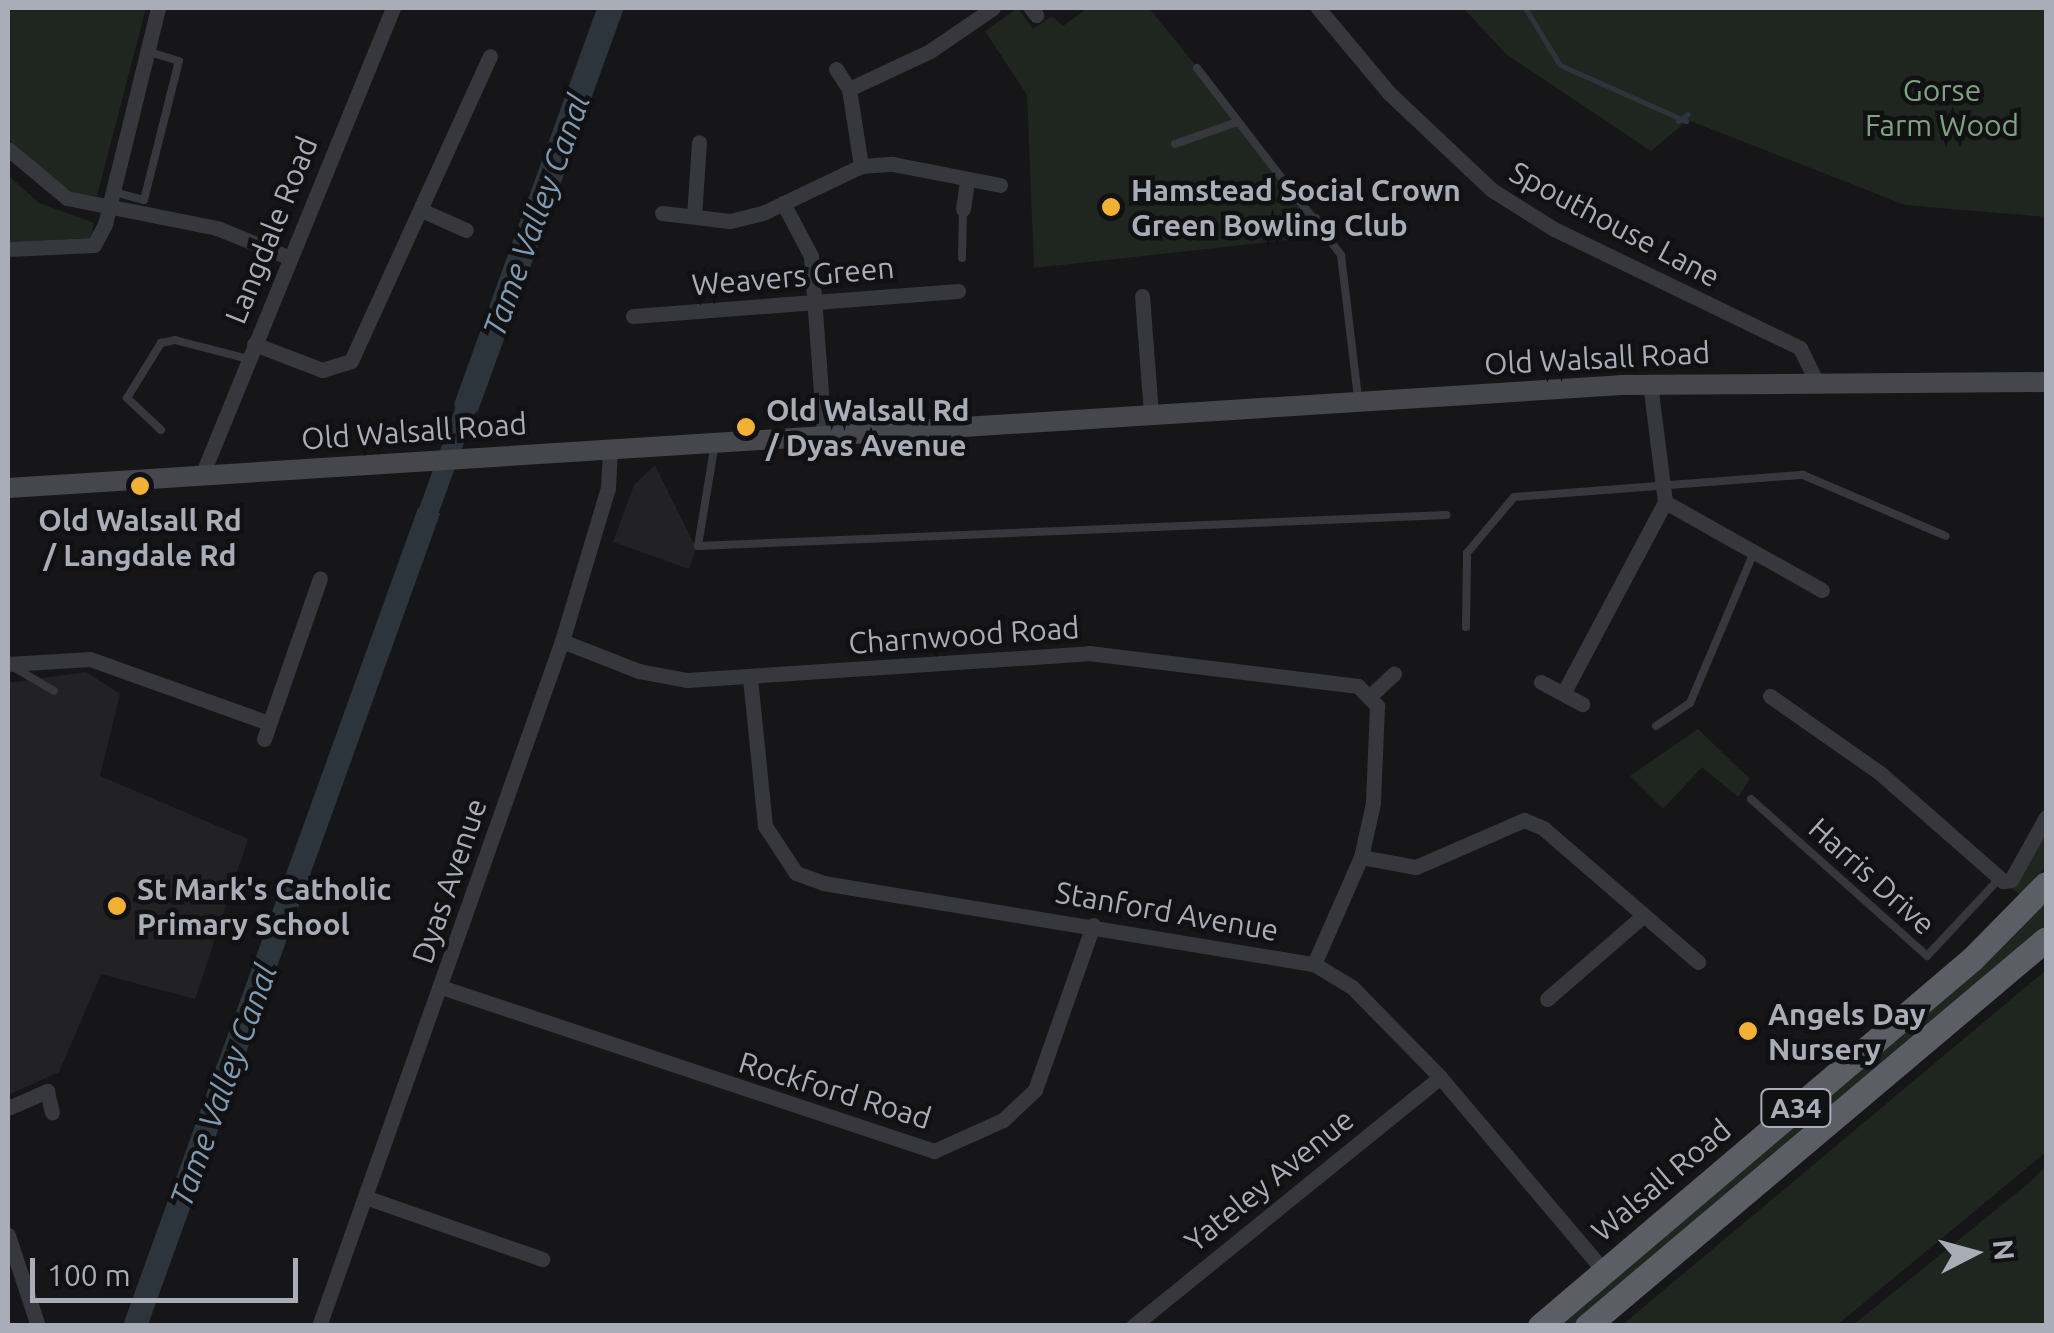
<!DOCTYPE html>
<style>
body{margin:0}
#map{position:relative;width:2054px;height:1333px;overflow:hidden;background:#161618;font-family:Ubuntu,sans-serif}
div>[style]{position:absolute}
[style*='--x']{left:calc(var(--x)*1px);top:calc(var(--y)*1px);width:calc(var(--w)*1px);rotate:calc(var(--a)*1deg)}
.built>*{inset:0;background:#222225}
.green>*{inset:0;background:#1e261f}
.water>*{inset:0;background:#2c353c}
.stream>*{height:5px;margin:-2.5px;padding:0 2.5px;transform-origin:2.5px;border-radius:2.5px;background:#2c353c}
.canal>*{height:20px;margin:-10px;padding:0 10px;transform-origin:10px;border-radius:10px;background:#2c353c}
.service>*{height:8px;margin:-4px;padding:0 4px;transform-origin:4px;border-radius:4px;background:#37383d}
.minor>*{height:15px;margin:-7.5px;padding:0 7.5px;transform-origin:7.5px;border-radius:7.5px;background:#37383d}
.secondary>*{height:20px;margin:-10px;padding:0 10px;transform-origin:10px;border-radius:10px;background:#45474d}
.trunk>*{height:25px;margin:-12.5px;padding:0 12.5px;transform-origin:12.5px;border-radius:12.5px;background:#5b5e65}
.dots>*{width:28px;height:28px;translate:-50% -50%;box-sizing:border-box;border:5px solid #111113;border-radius:50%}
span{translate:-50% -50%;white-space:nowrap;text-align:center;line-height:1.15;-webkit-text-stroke:9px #111113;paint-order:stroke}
.shield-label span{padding:2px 8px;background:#111113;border:2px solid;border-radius:8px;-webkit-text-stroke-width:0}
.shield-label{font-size:28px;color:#a8adb8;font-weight:700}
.park-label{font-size:30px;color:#7fa381}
.poi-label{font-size:30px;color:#a8adb8;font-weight:700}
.left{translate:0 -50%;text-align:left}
.street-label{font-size:30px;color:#a8adb8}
.water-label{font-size:32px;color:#7f9bb3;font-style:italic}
.frame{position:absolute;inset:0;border:10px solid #a8adb8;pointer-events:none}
.north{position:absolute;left:1924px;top:1203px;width:100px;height:100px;-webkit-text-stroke:8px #111113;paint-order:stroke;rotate:84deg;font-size:28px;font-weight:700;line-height:40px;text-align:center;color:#a8adb8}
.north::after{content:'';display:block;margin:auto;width:35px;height:45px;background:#a8adb8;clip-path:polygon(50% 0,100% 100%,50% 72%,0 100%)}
.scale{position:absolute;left:30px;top:1258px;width:268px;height:45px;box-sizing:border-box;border:5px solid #a8adb8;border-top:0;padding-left:12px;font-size:30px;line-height:35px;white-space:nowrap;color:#a8adb8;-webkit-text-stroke:8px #111113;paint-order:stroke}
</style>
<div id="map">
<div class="built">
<i style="clip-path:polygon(655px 465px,696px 548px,689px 569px,613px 542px,634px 485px)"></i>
<i style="clip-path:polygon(86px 672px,120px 694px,100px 776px,248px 839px,195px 999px,101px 974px,59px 1072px,8px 1095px,8px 683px)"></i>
</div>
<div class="green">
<i style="clip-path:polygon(8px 8px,146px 8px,97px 196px,75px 193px,26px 162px,8px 137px)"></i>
<i style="clip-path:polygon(1018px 8px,1033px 29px,1052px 16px,1063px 26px,1088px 8px,1149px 8px,1333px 235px,1034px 268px,1027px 95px,985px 31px)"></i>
<i style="clip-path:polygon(1463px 8px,2046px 8px,2046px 217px,1905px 205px,1688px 120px,1651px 151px,1506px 54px)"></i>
<i style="clip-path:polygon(8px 175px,39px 203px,94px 223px,91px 238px,8px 242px)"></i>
<i style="clip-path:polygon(1698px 729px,1750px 779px,1738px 797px,1702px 767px,1663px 809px,1630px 776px)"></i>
<i style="clip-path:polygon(2046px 828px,2046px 866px,2021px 895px,2011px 888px)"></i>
<i style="clip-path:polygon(2046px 899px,2046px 924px,1833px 1111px,1574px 1325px,1553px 1326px,1958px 988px)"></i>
<i style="clip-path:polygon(2046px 970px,2046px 1152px,1837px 1325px,1622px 1325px)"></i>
<i style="clip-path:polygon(2046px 1166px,2046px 1325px,1853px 1325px,2029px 1183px)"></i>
</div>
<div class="water">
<i style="clip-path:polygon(597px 8px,624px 8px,478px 411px,461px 422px,454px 404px)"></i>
<i style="clip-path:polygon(431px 505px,440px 514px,148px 1325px,123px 1325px,418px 508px)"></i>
</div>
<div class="stream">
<i style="--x:1525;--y:8;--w:67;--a:58.4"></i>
<i style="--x:1560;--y:65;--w:138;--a:24"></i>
<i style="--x:1678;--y:121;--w:12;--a:-35"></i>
</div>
<div class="canal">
<i style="--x:423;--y:527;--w:136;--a:-70.2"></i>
</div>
<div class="service">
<i style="--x:1197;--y:68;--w:236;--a:52.4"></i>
<i style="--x:1341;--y:255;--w:144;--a:83.2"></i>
<i style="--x:1175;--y:144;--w:66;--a:-19.5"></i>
<i style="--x:114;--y:192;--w:31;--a:15"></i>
<i style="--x:144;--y:200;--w:143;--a:-75.9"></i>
<i style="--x:179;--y:61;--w:30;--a:-163"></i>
<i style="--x:1274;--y:228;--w:43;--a:-13.4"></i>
<i style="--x:962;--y:258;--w:49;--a:-88.8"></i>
<i style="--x:161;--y:430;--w:47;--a:-136.7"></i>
<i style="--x:127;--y:398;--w:65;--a:-58.3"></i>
<i style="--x:161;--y:343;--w:14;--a:-12"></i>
<i style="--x:175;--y:340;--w:75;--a:14.6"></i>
<i style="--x:715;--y:443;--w:104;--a:99.4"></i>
<i style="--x:698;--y:546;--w:749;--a:-2.37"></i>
<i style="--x:1466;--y:627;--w:74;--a:-89.2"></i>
<i style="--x:1467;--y:553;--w:73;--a:-50"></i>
<i style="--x:1514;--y:497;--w:290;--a:-4.4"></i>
<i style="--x:1803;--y:475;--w:155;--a:23.1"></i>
<i style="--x:15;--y:668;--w:45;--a:30.5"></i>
<i style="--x:1656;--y:726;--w:41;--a:-34.1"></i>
<i style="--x:1690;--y:703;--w:164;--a:-67"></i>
<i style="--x:1751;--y:799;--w:236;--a:41.7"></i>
<i style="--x:1927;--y:956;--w:105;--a:-46.9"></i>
</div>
<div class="minor">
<i style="--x:1031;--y:8;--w:9;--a:54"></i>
<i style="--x:1318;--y:8;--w:111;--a:50.1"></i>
<i style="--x:1389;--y:93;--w:141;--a:43.3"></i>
<i style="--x:1492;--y:190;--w:73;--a:32.2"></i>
<i style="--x:1554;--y:229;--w:273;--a:25.8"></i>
<i style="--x:1800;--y:348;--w:34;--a:64"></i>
<i style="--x:836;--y:69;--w:24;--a:57"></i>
<i style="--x:849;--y:89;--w:78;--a:81.1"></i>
<i style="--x:849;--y:89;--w:89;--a:-25.1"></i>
<i style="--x:930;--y:51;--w:76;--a:-34.3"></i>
<i style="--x:8;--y:149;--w:77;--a:39.7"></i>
<i style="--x:67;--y:198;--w:153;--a:11.3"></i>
<i style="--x:217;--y:228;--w:77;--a:22.2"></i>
<i style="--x:783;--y:203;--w:60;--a:62.2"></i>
<i style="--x:811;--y:256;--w:179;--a:85.8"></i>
<i style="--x:963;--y:209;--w:27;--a:-82"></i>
<i style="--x:421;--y:210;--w:49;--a:24"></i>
<i style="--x:662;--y:213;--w:68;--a:6.7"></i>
<i style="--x:730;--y:221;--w:36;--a:-14"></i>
<i style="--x:765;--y:212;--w:106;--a:-25.6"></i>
<i style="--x:861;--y:166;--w:32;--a:-4"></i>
<i style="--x:893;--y:164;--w:109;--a:11.1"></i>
<i style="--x:694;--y:216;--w:74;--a:-86.1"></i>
<i style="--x:8;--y:249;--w:86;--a:-2.7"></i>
<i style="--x:94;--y:245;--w:24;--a:-62"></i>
<i style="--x:105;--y:224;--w:222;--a:-76.2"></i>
<i style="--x:1142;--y:296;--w:117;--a:85.6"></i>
<i style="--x:633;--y:316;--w:326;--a:-4.4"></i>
<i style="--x:254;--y:344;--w:73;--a:20.9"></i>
<i style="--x:322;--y:370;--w:30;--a:-17"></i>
<i style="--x:351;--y:361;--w:335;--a:-65.5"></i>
<i style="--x:202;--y:475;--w:505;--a:-67.76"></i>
<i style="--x:1665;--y:502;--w:180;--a:29.3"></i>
<i style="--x:562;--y:641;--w:83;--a:21.3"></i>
<i style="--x:639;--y:671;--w:49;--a:10.6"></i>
<i style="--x:687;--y:680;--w:403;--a:-3.8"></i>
<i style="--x:1089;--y:653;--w:271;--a:7"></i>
<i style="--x:1358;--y:686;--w:28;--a:46"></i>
<i style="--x:1377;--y:706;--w:97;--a:92.4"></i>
<i style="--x:1373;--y:803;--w:55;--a:102.5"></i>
<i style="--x:1361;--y:857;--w:117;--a:113.7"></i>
<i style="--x:8;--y:664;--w:82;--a:-3.5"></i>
<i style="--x:90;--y:659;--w:190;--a:19.7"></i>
<i style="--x:750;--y:678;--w:149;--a:84.2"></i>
<i style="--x:765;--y:826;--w:56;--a:56.6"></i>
<i style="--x:796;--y:873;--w:29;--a:20"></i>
<i style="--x:823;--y:883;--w:498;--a:9.4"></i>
<i style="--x:1314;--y:964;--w:44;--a:31.2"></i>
<i style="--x:1352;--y:987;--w:126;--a:45.6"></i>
<i style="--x:1440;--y:1077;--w:254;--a:49.8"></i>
<i style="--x:1541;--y:682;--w:47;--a:28.2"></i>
<i style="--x:1564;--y:692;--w:215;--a:-62"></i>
<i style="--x:1665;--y:502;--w:120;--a:-97.2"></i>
<i style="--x:1370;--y:696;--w:33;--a:-43"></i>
<i style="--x:1770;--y:696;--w:134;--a:35"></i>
<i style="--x:1880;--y:773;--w:164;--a:41.3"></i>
<i style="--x:2003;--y:881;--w:8;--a:-7"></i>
<i style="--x:2011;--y:880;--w:72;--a:-60.9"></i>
<i style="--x:264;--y:739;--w:170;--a:-70.8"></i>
<i style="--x:1361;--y:857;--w:56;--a:10.3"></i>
<i style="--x:1416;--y:867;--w:118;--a:-23.5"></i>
<i style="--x:1524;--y:820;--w:21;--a:23"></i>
<i style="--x:1543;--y:828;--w:205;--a:40.8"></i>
<i style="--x:441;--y:987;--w:520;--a:18.4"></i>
<i style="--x:934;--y:1151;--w:76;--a:-24.2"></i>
<i style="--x:1003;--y:1120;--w:44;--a:-43.2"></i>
<i style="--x:1035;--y:1090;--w:175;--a:-70.6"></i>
<i style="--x:1547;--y:999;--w:128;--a:-40.9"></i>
<i style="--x:8;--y:1108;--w:43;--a:-23.6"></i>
<i style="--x:47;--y:1091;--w:22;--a:77"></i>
<i style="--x:365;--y:1197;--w:188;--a:19.3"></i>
<i style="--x:8;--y:1235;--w:96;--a:71.8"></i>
<i style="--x:319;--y:1326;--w:727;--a:-70.47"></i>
<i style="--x:562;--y:641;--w:160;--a:-73.3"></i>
<i style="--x:608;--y:488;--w:39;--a:-87"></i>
<i style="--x:1133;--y:1326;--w:395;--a:-39"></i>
</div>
<div class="secondary">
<i style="--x:8;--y:488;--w:1616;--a:-3.65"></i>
<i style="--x:1621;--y:385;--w:425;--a:-0.4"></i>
</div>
<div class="trunk">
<i style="--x:1540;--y:1326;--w:567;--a:-40.35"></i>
<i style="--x:1972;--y:959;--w:105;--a:-45.4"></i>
<i style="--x:1587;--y:1326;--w:600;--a:-40.14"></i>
</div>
<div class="dots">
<i style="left:1111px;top:207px;background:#f2b134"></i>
<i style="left:746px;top:427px;background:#f2b134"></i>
<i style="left:140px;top:486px;background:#f2b134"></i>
<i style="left:117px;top:906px;background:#f2b134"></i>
<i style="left:1748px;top:1031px;background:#f2b134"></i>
</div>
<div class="shield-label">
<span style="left:1796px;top:1108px">A34</span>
</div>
<div class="park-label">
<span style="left:1942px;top:107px">Gorse<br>Farm Wood</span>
</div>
<div class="poi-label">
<span class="left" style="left:1131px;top:207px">Hamstead Social Crown<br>Green Bowling Club</span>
<span class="left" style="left:766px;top:427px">Old Walsall Rd<br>/ Dyas Avenue</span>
<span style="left:140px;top:537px">Old Walsall Rd<br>/ Langdale Rd</span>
<span class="left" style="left:137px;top:906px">St Mark's Catholic<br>Primary School</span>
<span class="left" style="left:1768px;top:1031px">Angels Day<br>Nursery</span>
</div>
<div class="street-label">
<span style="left:1615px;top:224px;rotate:28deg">Spouthouse Lane</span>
<span style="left:271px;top:230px;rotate:-68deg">Langdale Road</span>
<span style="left:793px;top:276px;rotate:-5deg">Weavers Green</span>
<span style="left:1597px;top:358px;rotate:-3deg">Old Walsall Road</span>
<span style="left:414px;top:431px;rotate:-4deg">Old Walsall Road</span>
<span style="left:964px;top:635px;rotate:-4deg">Charnwood Road</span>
<span style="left:1872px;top:876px;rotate:42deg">Harris Drive</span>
<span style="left:449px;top:881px;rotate:-71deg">Dyas Avenue</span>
<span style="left:1167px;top:911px;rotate:10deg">Stanford Avenue</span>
<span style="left:835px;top:1090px;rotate:17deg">Rockford Road</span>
<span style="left:1269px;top:1180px;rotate:-39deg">Yateley Avenue</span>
<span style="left:1661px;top:1180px;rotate:-40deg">Walsall Road</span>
</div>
<div class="water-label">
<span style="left:536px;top:215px;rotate:-70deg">Tame Valley Canal</span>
<span style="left:223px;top:1085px;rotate:-70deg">Tame Valley Canal</span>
</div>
<div class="frame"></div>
<div class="north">N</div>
<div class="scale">100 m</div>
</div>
